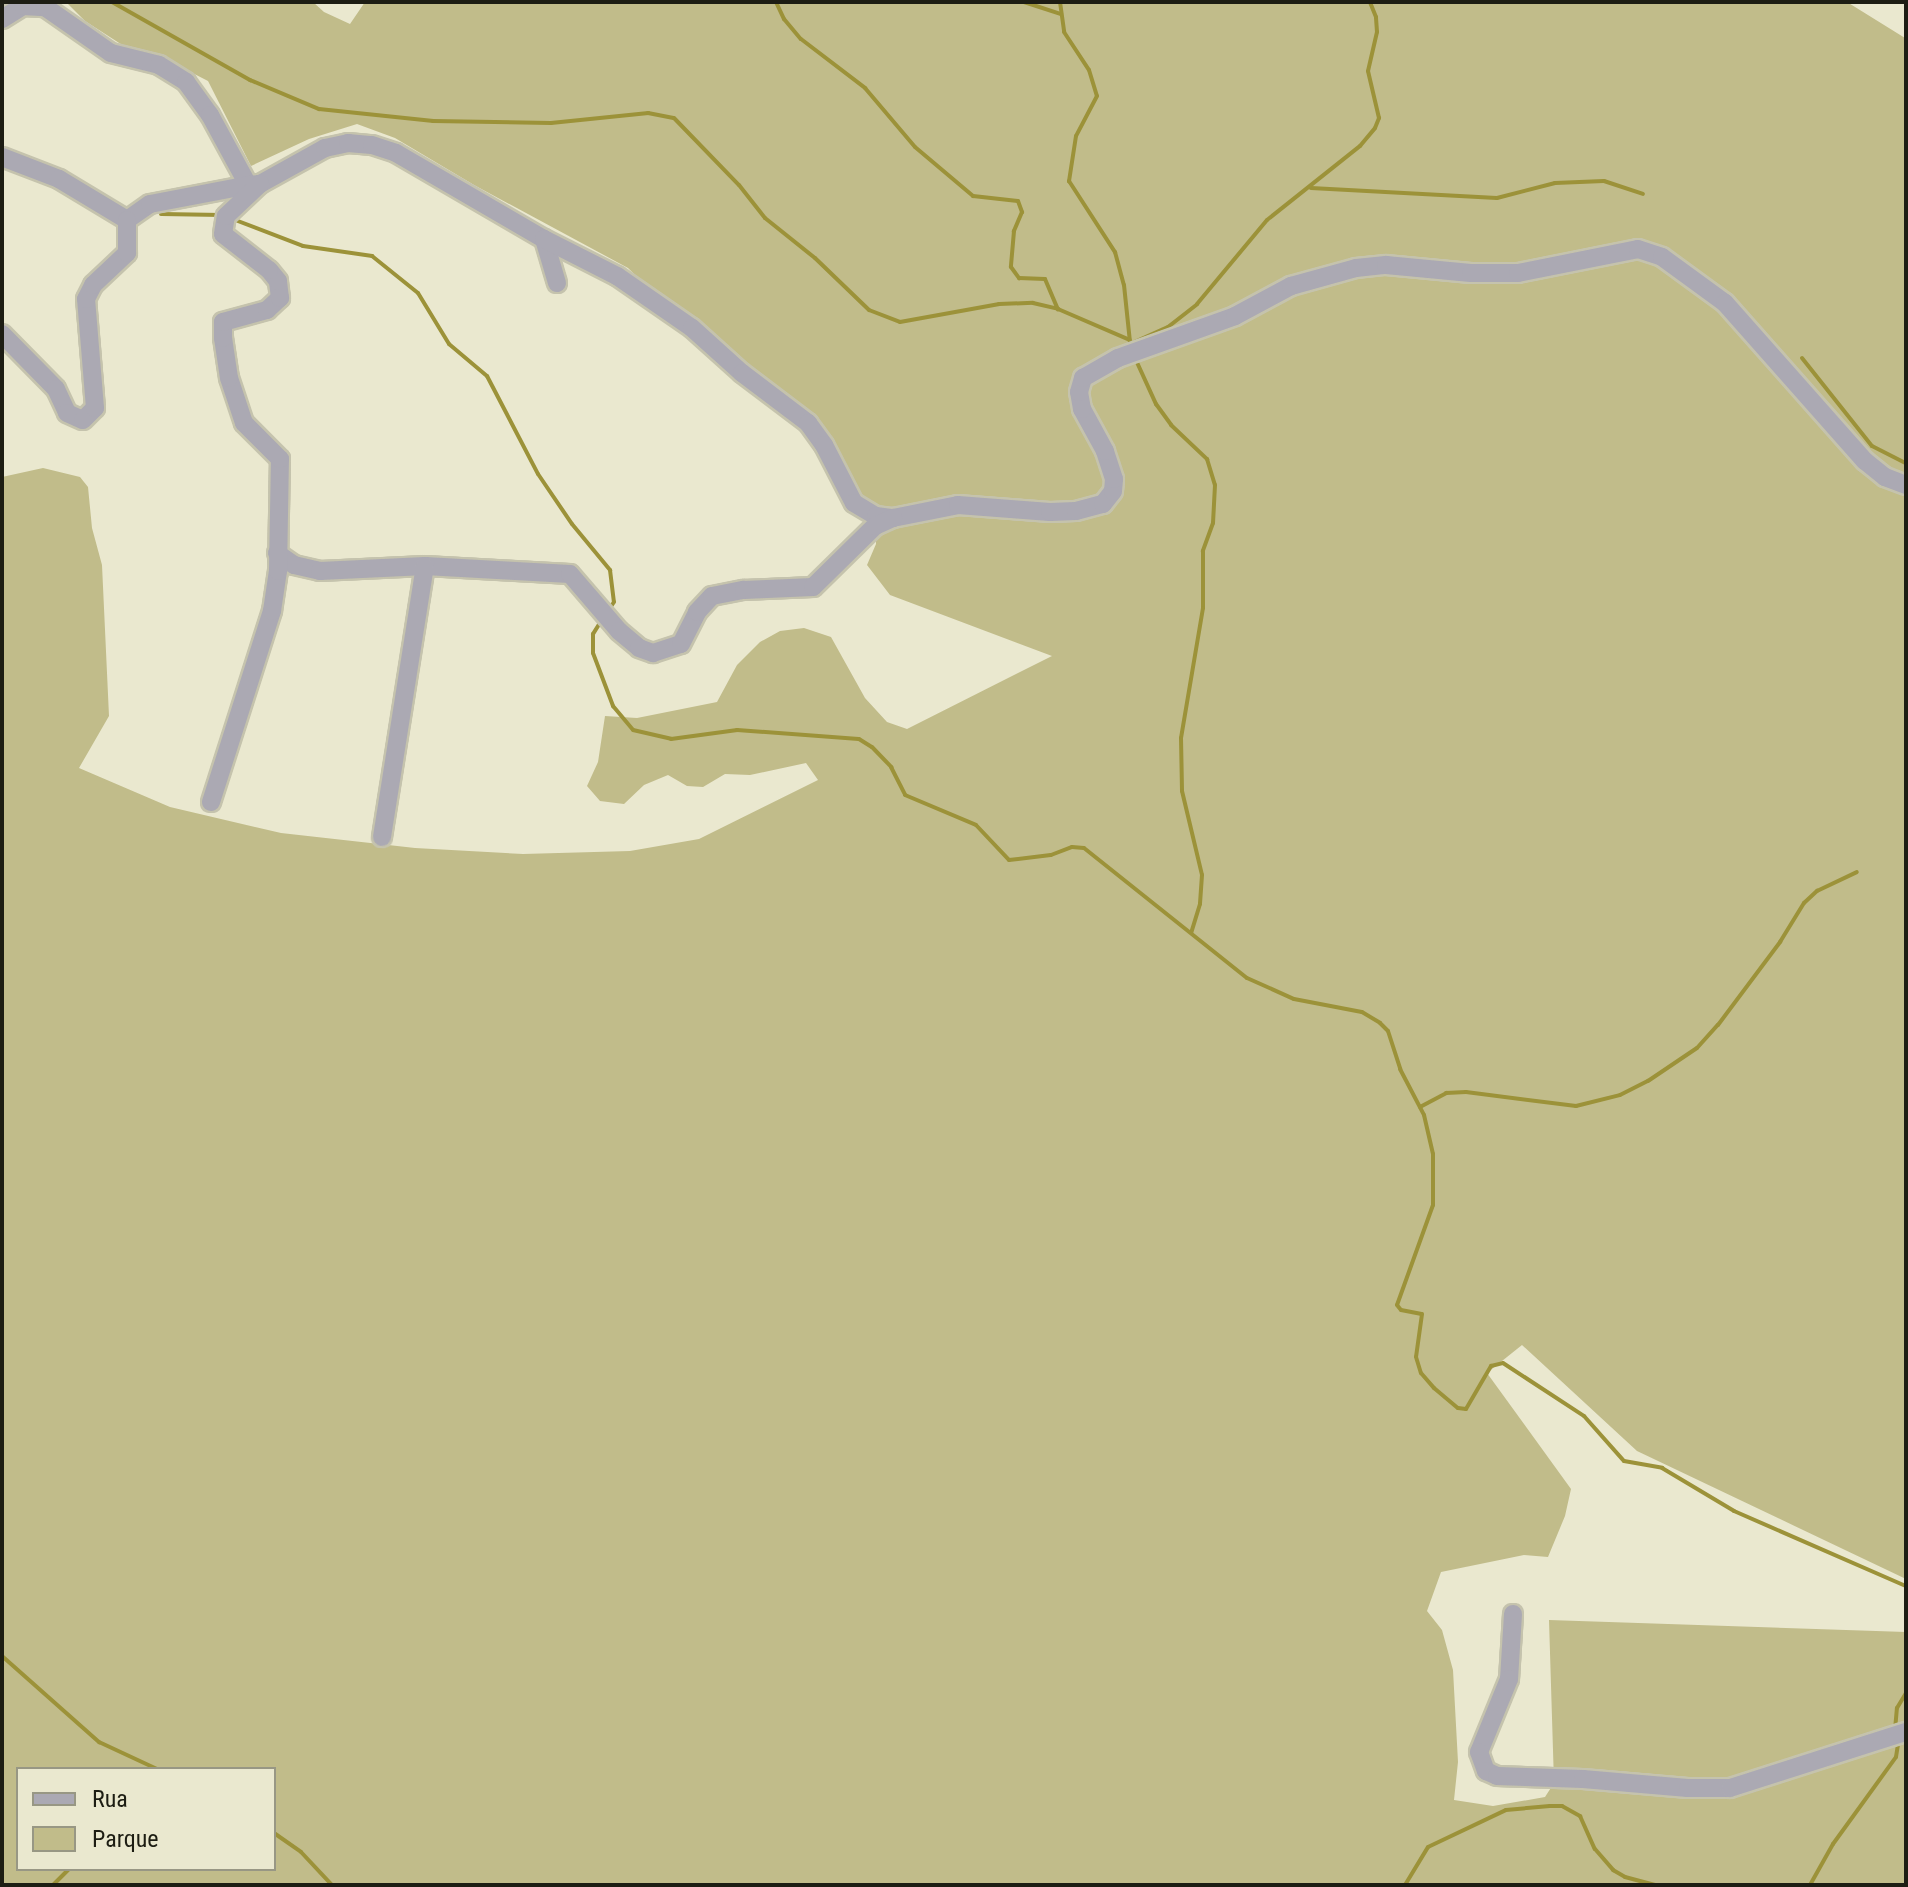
<!DOCTYPE html>
<style>
body{margin:0}
#map{position:relative;width:1908px;height:1887px;overflow:hidden;background:#eae8cf;font-family:"Roboto Condensed",sans-serif}
div>[style]{position:absolute}
[style*='--x']{left:calc(var(--x)*1px);top:calc(var(--y)*1px);width:calc(var(--w)*1px);rotate:calc(var(--a)*1deg)}
.green>*{inset:0;background:#c1bc8a}
.stream>*{height:4px;margin:-2px;padding:0 2px;transform-origin:2px;border-radius:2px;background:#9c9239}
.roads{filter:drop-shadow(2px 0 #c5c3ad) drop-shadow(-2px 0 #c5c3ad) drop-shadow(0 2px #c5c3ad) drop-shadow(0 -2px #c5c3ad)}
.minor>*{height:18px;margin:-9px;padding:0 9px;transform-origin:9px;border-radius:9px;background:#aba9b3}
span{translate:-50% -50%;white-space:nowrap;text-align:center;line-height:1.15;-webkit-text-stroke:8px #eae8cf;paint-order:stroke}
.frame{position:absolute;inset:0;border:4px solid #1d1d13;pointer-events:none}
.legend{position:absolute;left:16px;top:1767px;width:260px;height:104px;box-sizing:border-box;background:#eae8cf;border:2px solid #989784;margin:0;padding:10px 14px;list-style:none;font-size:24px;color:#1d1d13}
.legend li{display:flex;align-items:center;gap:16px;height:40px}
.legend b{width:40px;border:2px solid #989784}
</style>
<div id="map">
<div class="green">
<i style="clip-path:polygon(evenodd,66px 2px,313px 2px,324px 12px,350px 24px,365px 2px,1847px 2px,1905px 38px,1906px 1579px,1637px 1451px,1522px 1345px,1487px 1373px,1571px 1489px,1565px 1516px,1548px 1557px,1524px 1555px,1441px 1572px,1427px 1611px,1442px 1630px,1453px 1670px,1458px 1762px,1454px 1800px,1493px 1806px,1545px 1797px,1554px 1783px,1549px 1620px,1906px 1632px,1906px 1885px,2px 1885px,2px 477px,43px 468px,80px 477px,88px 487px,92px 528px,102px 565px,109px 716px,79px 768px,170px 807px,281px 833px,415px 848px,523px 854px,630px 851px,699px 839px,818px 780px,806px 763px,750px 775px,725px 774px,703px 787px,687px 786px,668px 775px,644px 785px,624px 804px,600px 801px,587px 786px,598px 762px,605px 716px,637px 718px,717px 702px,737px 665px,760px 642px,780px 631px,804px 628px,831px 637px,865px 698px,887px 722px,907px 729px,1052px 656px,890px 595px,867px 565px,876px 544px,876px 529px,825px 441px,687px 326px,628px 268px,474px 185px,395px 138px,357px 124px,309px 139px,251px 166px,208px 81px,171px 62px,130px 50px,85px 21px,66px 2px,18px 1769px,274px 1769px,274px 1869px,18px 1869px,18px 1769px)"></i>
</div>
<div class="stream">
<i style="--x:112;--y:2;--w:159;--a:29.5"></i>
<i style="--x:250;--y:80;--w:75;--a:22.8"></i>
<i style="--x:319;--y:109;--w:115;--a:6"></i>
<i style="--x:433;--y:121;--w:118;--a:1"></i>
<i style="--x:551;--y:123;--w:98;--a:-5.9"></i>
<i style="--x:648;--y:113;--w:26;--a:11"></i>
<i style="--x:674;--y:118;--w:93;--a:45.9"></i>
<i style="--x:739;--y:185;--w:42;--a:51.8"></i>
<i style="--x:765;--y:218;--w:64;--a:38.7"></i>
<i style="--x:815;--y:258;--w:75;--a:43.9"></i>
<i style="--x:869;--y:310;--w:33;--a:21"></i>
<i style="--x:900;--y:322;--w:101;--a:-10.3"></i>
<i style="--x:999;--y:304;--w:34;--a:-2"></i>
<i style="--x:1033;--y:303;--w:26;--a:13"></i>
<i style="--x:1058;--y:309;--w:78;--a:23.3"></i>
<i style="--x:776;--y:2;--w:19;--a:65"></i>
<i style="--x:784;--y:19;--w:26;--a:50"></i>
<i style="--x:801;--y:39;--w:81;--a:37.4"></i>
<i style="--x:865;--y:88;--w:77;--a:49.7"></i>
<i style="--x:915;--y:147;--w:76;--a:40.2"></i>
<i style="--x:973;--y:196;--w:45;--a:6.3"></i>
<i style="--x:1018;--y:201;--w:12;--a:70"></i>
<i style="--x:1022;--y:212;--w:21;--a:113"></i>
<i style="--x:1014;--y:231;--w:36;--a:95"></i>
<i style="--x:1011;--y:267;--w:14;--a:54"></i>
<i style="--x:1019;--y:278;--w:26;--a:2"></i>
<i style="--x:1045;--y:279;--w:33;--a:67"></i>
<i style="--x:1024;--y:2;--w:39;--a:18"></i>
<i style="--x:1060;--y:2;--w:30;--a:82"></i>
<i style="--x:1064;--y:32;--w:45;--a:56.7"></i>
<i style="--x:1089;--y:70;--w:27;--a:73"></i>
<i style="--x:1097;--y:96;--w:45;--a:117.7"></i>
<i style="--x:1076;--y:136;--w:46;--a:98.8"></i>
<i style="--x:1069;--y:181;--w:85;--a:57.1"></i>
<i style="--x:1115;--y:252;--w:34;--a:75"></i>
<i style="--x:1124;--y:285;--w:57;--a:84"></i>
<i style="--x:1311;--y:188;--w:186;--a:3.1"></i>
<i style="--x:1497;--y:198;--w:60;--a:-14.5"></i>
<i style="--x:1555;--y:183;--w:49;--a:-2.3"></i>
<i style="--x:1604;--y:181;--w:41;--a:18.4"></i>
<i style="--x:161;--y:214;--w:61;--a:0.9"></i>
<i style="--x:230;--y:218;--w:78;--a:21"></i>
<i style="--x:303;--y:246;--w:70;--a:8.2"></i>
<i style="--x:372;--y:256;--w:59;--a:38.8"></i>
<i style="--x:418;--y:293;--w:60;--a:58.7"></i>
<i style="--x:449;--y:344;--w:50;--a:40.1"></i>
<i style="--x:487;--y:376;--w:110;--a:62.5"></i>
<i style="--x:538;--y:474;--w:60;--a:55.8"></i>
<i style="--x:572;--y:524;--w:60;--a:50.4"></i>
<i style="--x:610;--y:570;--w:32;--a:83"></i>
<i style="--x:614;--y:602;--w:11;--a:124"></i>
<i style="--x:1130;--y:344;--w:42;--a:-24.1"></i>
<i style="--x:1168;--y:327;--w:37;--a:-38"></i>
<i style="--x:1197;--y:304;--w:109;--a:-50.2"></i>
<i style="--x:1267;--y:220;--w:119;--a:-38.5"></i>
<i style="--x:1360;--y:146;--w:23;--a:-50"></i>
<i style="--x:1375;--y:128;--w:11;--a:-68"></i>
<i style="--x:1379;--y:118;--w:48;--a:-103.2"></i>
<i style="--x:1368;--y:71;--w:40;--a:-77"></i>
<i style="--x:1377;--y:32;--w:15;--a:-94"></i>
<i style="--x:1376;--y:17;--w:16;--a:-112"></i>
<i style="--x:1135;--y:358;--w:51;--a:65.5"></i>
<i style="--x:1156;--y:404;--w:26;--a:54"></i>
<i style="--x:1171;--y:425;--w:50;--a:43.4"></i>
<i style="--x:1207;--y:459;--w:27;--a:73"></i>
<i style="--x:1215;--y:485;--w:38;--a:93"></i>
<i style="--x:1213;--y:523;--w:30;--a:110"></i>
<i style="--x:1203;--y:551;--w:57;--a:90"></i>
<i style="--x:1203;--y:608;--w:132;--a:99.6"></i>
<i style="--x:1181;--y:738;--w:53;--a:88.9"></i>
<i style="--x:1182;--y:791;--w:86;--a:76.6"></i>
<i style="--x:1202;--y:875;--w:29;--a:94"></i>
<i style="--x:1200;--y:904;--w:30;--a:107"></i>
<i style="--x:1802;--y:358;--w:112;--a:51.5"></i>
<i style="--x:1872;--y:446;--w:38;--a:27"></i>
<i style="--x:603;--y:618;--w:19;--a:122"></i>
<i style="--x:593;--y:634;--w:19;--a:90"></i>
<i style="--x:593;--y:653;--w:57;--a:69.3"></i>
<i style="--x:613;--y:706;--w:31;--a:50"></i>
<i style="--x:633;--y:730;--w:39;--a:13"></i>
<i style="--x:671;--y:739;--w:67;--a:-7.8"></i>
<i style="--x:737;--y:730;--w:122;--a:4.2"></i>
<i style="--x:859;--y:739;--w:15;--a:32"></i>
<i style="--x:872;--y:747;--w:28;--a:46"></i>
<i style="--x:891;--y:767;--w:31;--a:63"></i>
<i style="--x:905;--y:795;--w:77;--a:22.9"></i>
<i style="--x:976;--y:825;--w:48;--a:46.7"></i>
<i style="--x:1009;--y:860;--w:42;--a:-6.8"></i>
<i style="--x:1051;--y:855;--w:22;--a:-21"></i>
<i style="--x:1072;--y:847;--w:12;--a:5"></i>
<i style="--x:1084;--y:848;--w:208;--a:38.6"></i>
<i style="--x:1247;--y:978;--w:51;--a:24.1"></i>
<i style="--x:1294;--y:999;--w:69;--a:10.8"></i>
<i style="--x:1362;--y:1012;--w:21;--a:31"></i>
<i style="--x:1380;--y:1023;--w:11;--a:45"></i>
<i style="--x:1388;--y:1031;--w:40;--a:72"></i>
<i style="--x:1400;--y:1069;--w:52;--a:62.4"></i>
<i style="--x:1424;--y:1115;--w:40;--a:77"></i>
<i style="--x:1433;--y:1154;--w:51;--a:90"></i>
<i style="--x:1433;--y:1205;--w:106;--a:109.8"></i>
<i style="--x:1397;--y:1305;--w:6;--a:51"></i>
<i style="--x:1401;--y:1310;--w:21;--a:11"></i>
<i style="--x:1422;--y:1314;--w:43;--a:97.9"></i>
<i style="--x:1416;--y:1357;--w:17;--a:73"></i>
<i style="--x:1421;--y:1373;--w:20;--a:49"></i>
<i style="--x:1434;--y:1388;--w:31;--a:40"></i>
<i style="--x:1458;--y:1408;--w:8;--a:7"></i>
<i style="--x:1466;--y:1409;--w:50;--a:-59.8"></i>
<i style="--x:1491;--y:1366;--w:12;--a:-14"></i>
<i style="--x:1503;--y:1363;--w:97;--a:33.2"></i>
<i style="--x:1584;--y:1416;--w:60;--a:48.4"></i>
<i style="--x:1624;--y:1461;--w:39;--a:10"></i>
<i style="--x:1662;--y:1468;--w:84;--a:30.8"></i>
<i style="--x:1734;--y:1511;--w:188;--a:23.6"></i>
<i style="--x:1420;--y:1107;--w:30;--a:-28"></i>
<i style="--x:1446;--y:1093;--w:20;--a:-3"></i>
<i style="--x:1466;--y:1092;--w:111;--a:7.3"></i>
<i style="--x:1576;--y:1106;--w:45;--a:-14"></i>
<i style="--x:1620;--y:1095;--w:31;--a:-27"></i>
<i style="--x:1648;--y:1081;--w:59;--a:-34"></i>
<i style="--x:1697;--y:1048;--w:31;--a:-48"></i>
<i style="--x:1718;--y:1025;--w:104;--a:-53.2"></i>
<i style="--x:1780;--y:942;--w:46;--a:-58.4"></i>
<i style="--x:1804;--y:903;--w:18;--a:-43"></i>
<i style="--x:1817;--y:891;--w:44;--a:-25.4"></i>
<i style="--x:2;--y:1656;--w:130;--a:41.6"></i>
<i style="--x:99;--y:1742;--w:64;--a:25"></i>
<i style="--x:1895;--y:1730;--w:22;--a:-85"></i>
<i style="--x:1897;--y:1708;--w:17;--a:-59"></i>
<i style="--x:274;--y:1833;--w:33;--a:35"></i>
<i style="--x:301;--y:1852;--w:45;--a:46.8"></i>
<i style="--x:53;--y:1885;--w:23;--a:-45"></i>
<i style="--x:1405;--y:1885;--w:44;--a:-58.8"></i>
<i style="--x:1428;--y:1847;--w:86;--a:-25.4"></i>
<i style="--x:1506;--y:1810;--w:44;--a:-5.2"></i>
<i style="--x:1550;--y:1806;--w:12;--a:0"></i>
<i style="--x:1562;--y:1806;--w:21;--a:29"></i>
<i style="--x:1580;--y:1816;--w:36;--a:66"></i>
<i style="--x:1595;--y:1849;--w:28;--a:49"></i>
<i style="--x:1613;--y:1870;--w:14;--a:30"></i>
<i style="--x:1625;--y:1877;--w:31;--a:15"></i>
<i style="--x:1810;--y:1885;--w:47;--a:-60.7"></i>
<i style="--x:1833;--y:1844;--w:107;--a:-54.1"></i>
<i style="--x:1896;--y:1757;--w:12;--a:-81"></i>
</div>
<div class="roads">
<div class="minor">
<i style="--x:2;--y:19;--w:25;--a:-32"></i>
<i style="--x:23;--y:6;--w:22;--a:3"></i>
<i style="--x:45;--y:7;--w:80;--a:34.9"></i>
<i style="--x:111;--y:53;--w:49;--a:14"></i>
<i style="--x:159;--y:65;--w:32;--a:32"></i>
<i style="--x:186;--y:82;--w:41;--a:54"></i>
<i style="--x:210;--y:115;--w:80;--a:61.5"></i>
<i style="--x:248;--y:185;--w:12;--a:-5"></i>
<i style="--x:260;--y:184;--w:74;--a:-29"></i>
<i style="--x:325;--y:148;--w:24;--a:-12"></i>
<i style="--x:348;--y:143;--w:24;--a:5"></i>
<i style="--x:372;--y:145;--w:25;--a:18"></i>
<i style="--x:396;--y:153;--w:171;--a:30.2"></i>
<i style="--x:2;--y:157;--w:61;--a:21.1"></i>
<i style="--x:59;--y:179;--w:79;--a:31.1"></i>
<i style="--x:127;--y:220;--w:28;--a:-35"></i>
<i style="--x:150;--y:204;--w:102;--a:-10.8"></i>
<i style="--x:557;--y:283;--w:46;--a:-106.5"></i>
<i style="--x:544;--y:239;--w:82;--a:26.9"></i>
<i style="--x:617;--y:276;--w:91;--a:34.7"></i>
<i style="--x:692;--y:328;--w:67;--a:42"></i>
<i style="--x:742;--y:373;--w:83;--a:37.1"></i>
<i style="--x:808;--y:423;--w:27;--a:54"></i>
<i style="--x:824;--y:445;--w:65;--a:62.7"></i>
<i style="--x:854;--y:503;--w:26;--a:31"></i>
<i style="--x:876;--y:516;--w:17;--a:7"></i>
<i style="--x:893;--y:518;--w:66;--a:-11.3"></i>
<i style="--x:958;--y:505;--w:92;--a:4.4"></i>
<i style="--x:1050;--y:512;--w:26;--a:-2"></i>
<i style="--x:1076;--y:511;--w:28;--a:-15"></i>
<i style="--x:1103;--y:504;--w:16;--a:-52"></i>
<i style="--x:1113;--y:491;--w:12;--a:-85"></i>
<i style="--x:1114;--y:479;--w:29;--a:-108"></i>
<i style="--x:1105;--y:451;--w:48;--a:-118.7"></i>
<i style="--x:1082;--y:409;--w:17;--a:-100"></i>
<i style="--x:1079;--y:392;--w:15;--a:-74"></i>
<i style="--x:1083;--y:378;--w:40;--a:-29.7"></i>
<i style="--x:1118;--y:358;--w:124;--a:-19.7"></i>
<i style="--x:1235;--y:316;--w:64;--a:-28.2"></i>
<i style="--x:1291;--y:286;--w:67;--a:-15.5"></i>
<i style="--x:1356;--y:268;--w:30;--a:-6"></i>
<i style="--x:1386;--y:265;--w:85;--a:5.4"></i>
<i style="--x:1471;--y:273;--w:47;--a:0"></i>
<i style="--x:1518;--y:273;--w:122;--a:-11.3"></i>
<i style="--x:1638;--y:249;--w:25;--a:18"></i>
<i style="--x:1662;--y:257;--w:78;--a:36.1"></i>
<i style="--x:1725;--y:303;--w:211;--a:48.5"></i>
<i style="--x:1865;--y:461;--w:26;--a:39"></i>
<i style="--x:1885;--y:477;--w:22;--a:21"></i>
<i style="--x:2;--y:334;--w:77;--a:45.5"></i>
<i style="--x:56;--y:389;--w:26;--a:65"></i>
<i style="--x:67;--y:413;--w:17;--a:24"></i>
<i style="--x:83;--y:420;--w:17;--a:-45"></i>
<i style="--x:95;--y:408;--w:109;--a:-94.7"></i>
<i style="--x:86;--y:299;--w:16;--a:-63"></i>
<i style="--x:93;--y:285;--w:47;--a:-43.3"></i>
<i style="--x:127;--y:253;--w:33;--a:-90"></i>
<i style="--x:277;--y:553;--w:21;--a:35"></i>
<i style="--x:294;--y:565;--w:27;--a:13"></i>
<i style="--x:320;--y:571;--w:105;--a:-2.7"></i>
<i style="--x:425;--y:566;--w:145;--a:3.2"></i>
<i style="--x:570;--y:574;--w:75;--a:49.3"></i>
<i style="--x:619;--y:631;--w:26;--a:40"></i>
<i style="--x:639;--y:648;--w:15;--a:20"></i>
<i style="--x:653;--y:653;--w:29;--a:-18"></i>
<i style="--x:681;--y:644;--w:36;--a:-63"></i>
<i style="--x:697;--y:612;--w:22;--a:-47"></i>
<i style="--x:712;--y:596;--w:33;--a:-11"></i>
<i style="--x:744;--y:590;--w:69;--a:-2.5"></i>
<i style="--x:813;--y:587;--w:87;--a:-44.5"></i>
<i style="--x:875;--y:526;--w:20;--a:-24"></i>
<i style="--x:211;--y:802;--w:201;--a:-72.3"></i>
<i style="--x:272;--y:611;--w:40;--a:-81.5"></i>
<i style="--x:278;--y:571;--w:112;--a:-89"></i>
<i style="--x:280;--y:459;--w:51;--a:-135"></i>
<i style="--x:244;--y:423;--w:47;--a:-108.4"></i>
<i style="--x:229;--y:378;--w:40;--a:-98.5"></i>
<i style="--x:223;--y:338;--w:16;--a:-90"></i>
<i style="--x:223;--y:322;--w:46;--a:-15.3"></i>
<i style="--x:267;--y:310;--w:18;--a:-43"></i>
<i style="--x:280;--y:298;--w:17;--a:-97"></i>
<i style="--x:278;--y:281;--w:14;--a:-129"></i>
<i style="--x:269;--y:270;--w:58;--a:-142"></i>
<i style="--x:223;--y:234;--w:18;--a:-81"></i>
<i style="--x:226;--y:216;--w:47;--a:-43.3"></i>
<i style="--x:382;--y:837;--w:274;--a:-81"></i>
<i style="--x:1513;--y:1614;--w:65;--a:93.5"></i>
<i style="--x:1509;--y:1679;--w:79;--a:112.3"></i>
<i style="--x:1479;--y:1752;--w:20;--a:70"></i>
<i style="--x:1486;--y:1771;--w:12;--a:24"></i>
<i style="--x:1497;--y:1776;--w:86;--a:2"></i>
<i style="--x:1583;--y:1779;--w:105;--a:4.9"></i>
<i style="--x:1688;--y:1788;--w:42;--a:0"></i>
<i style="--x:1730;--y:1788;--w:185;--a:-17.7"></i>
</div>
</div>
<div class="frame"></div>
<ul class="legend">
<li><b style="height:10px;background:#aba9b3"></b>Rua</li>
<li><b style="height:22px;background:#c1bc8a"></b>Parque</li>
</ul>
</div>
